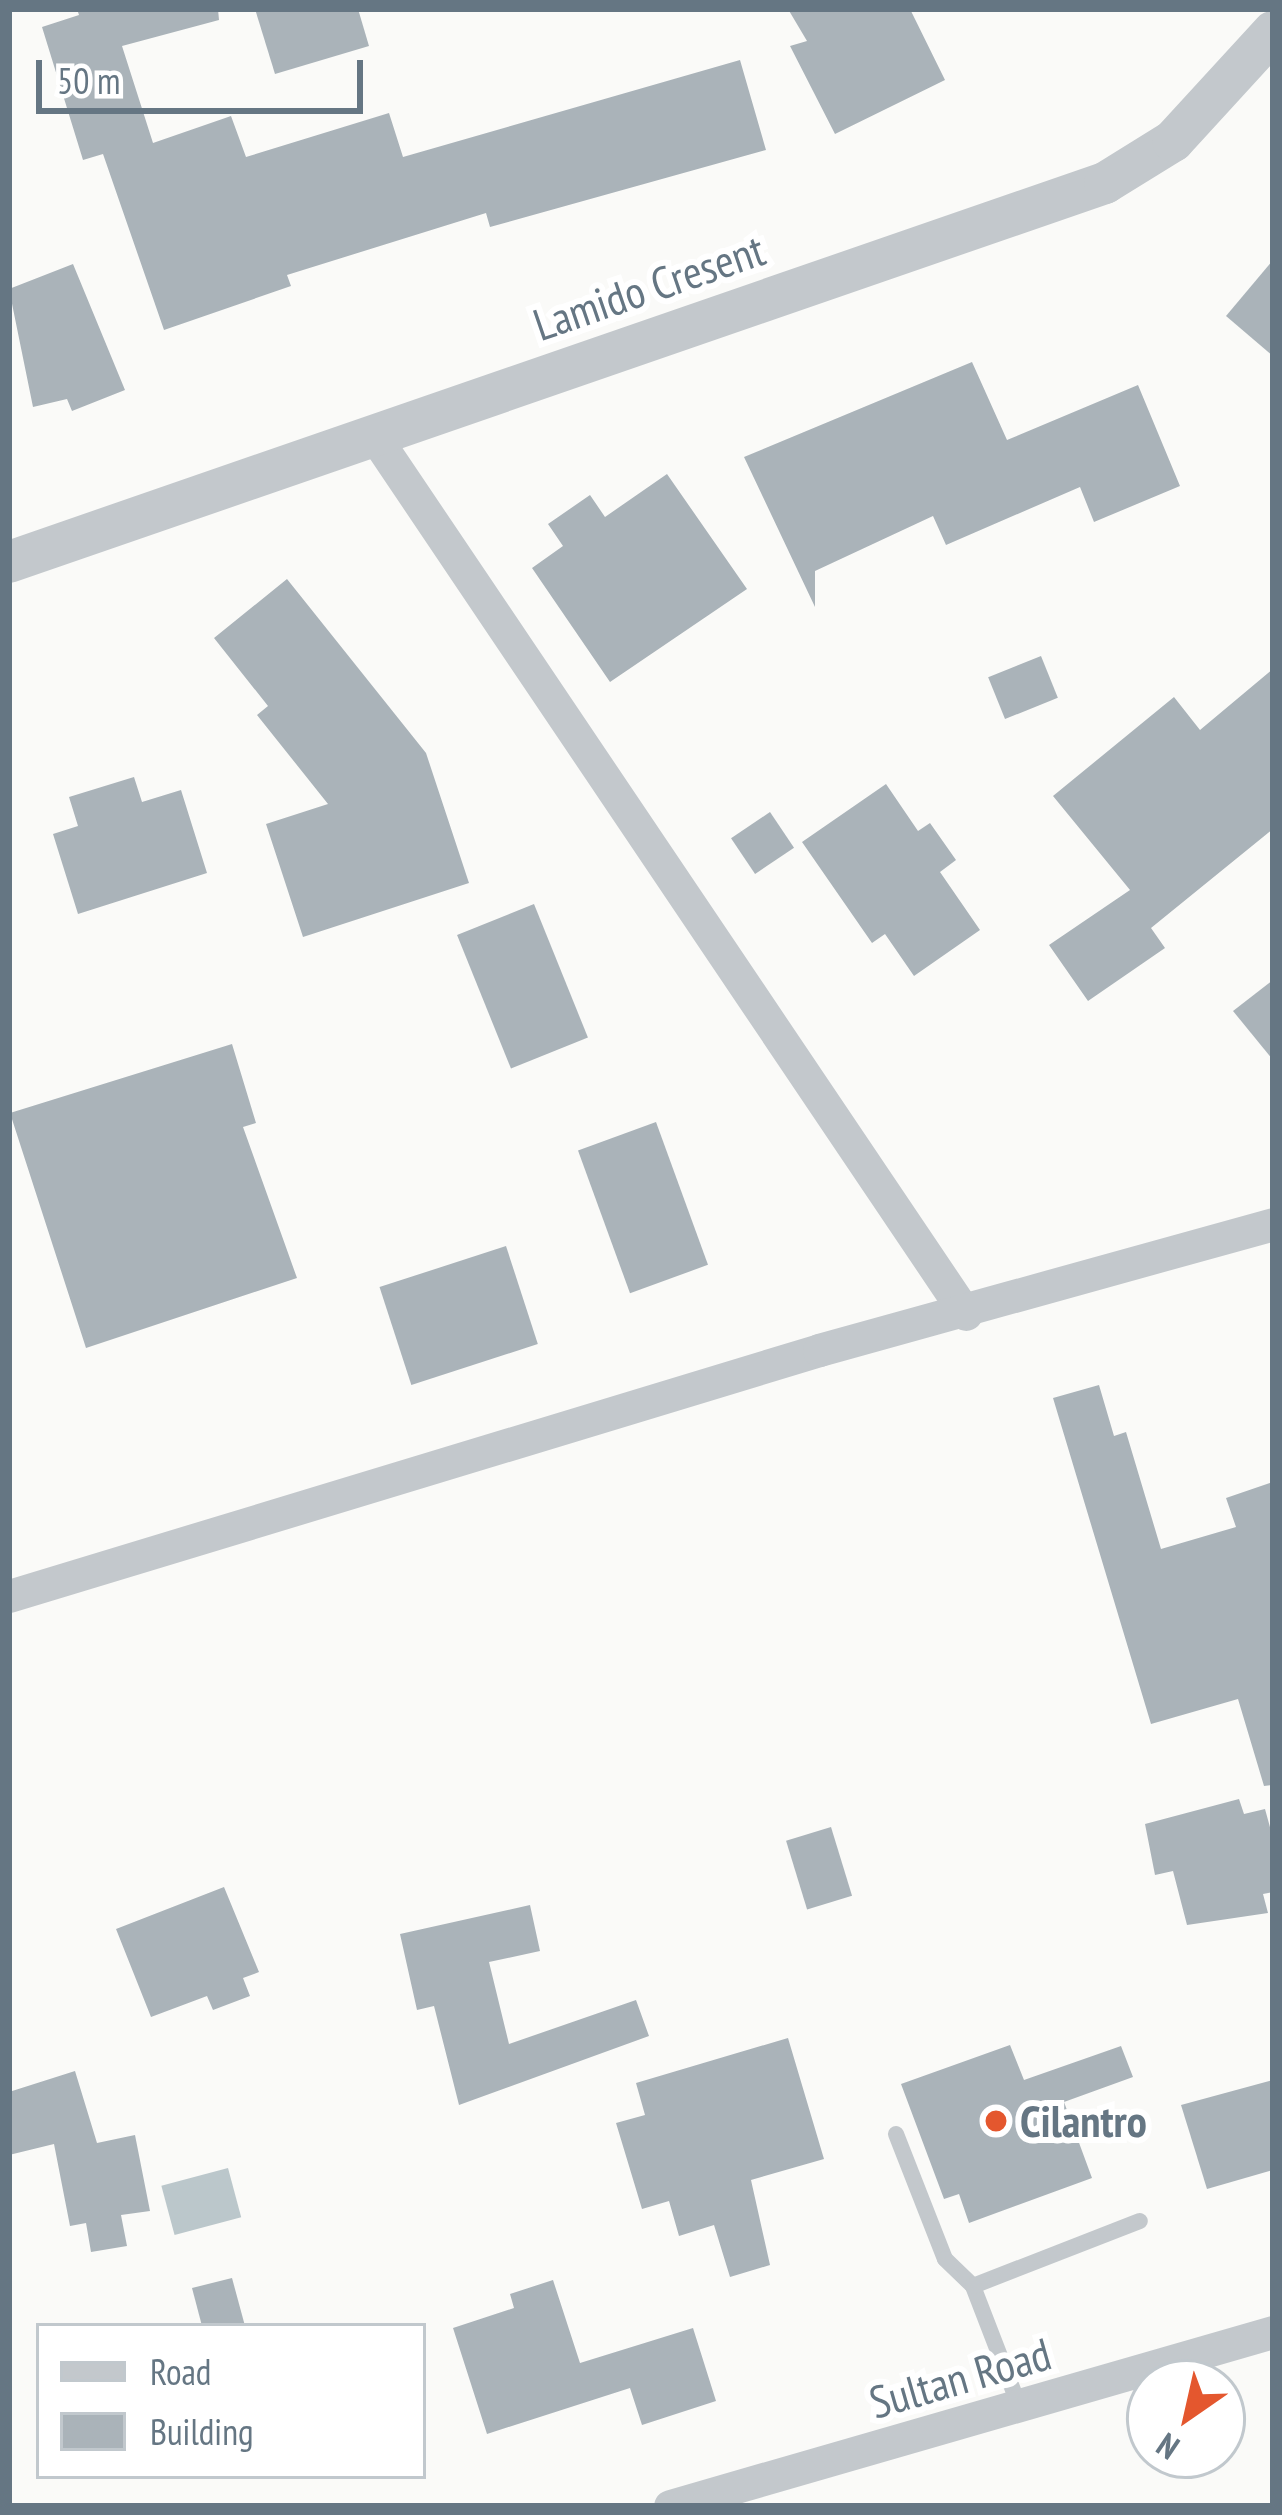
<!DOCTYPE html>
<style>
body{margin:0}
#map{position:relative;width:1282px;height:2515px;overflow:hidden;background:#fafaf8;font-family:"PT Sans Narrow",sans-serif}
div>[style]{position:absolute}
[style*='--x']{left:calc(var(--x)*1px);top:calc(var(--y)*1px);width:calc(var(--w)*1px);rotate:calc(var(--a)*1deg)}
.water>*{inset:0;background:#bbc7cb;transform-origin:0 0}
.building>*{inset:0;background:#aab3b9;transform-origin:0 0}
.service>*{height:16px;margin:-8px;padding:0 8px;transform-origin:8px;border-radius:8px;background:#c3c8cc}
.minor>*{height:33px;margin:-16.5px;padding:0 16.5px;transform-origin:16.5px;border-radius:16.5px;background:#c3c8cc}
.tertiary>*{height:42px;margin:-21px;padding:0 21px;transform-origin:21px;border-radius:21px;background:#c3c8cc}
.dots>*{width:33px;height:33px;translate:-50% -50%;box-sizing:border-box;border:6px solid #fff;border-radius:50%}
span{translate:-50% -50%;white-space:nowrap;text-align:center;line-height:1.15;-webkit-text-stroke:12px #fff;paint-order:stroke}
.street-label{font-size:45px;color:#657683}
.poi-label{font-size:45px;color:#657683;font-weight:700}
.left{translate:0 -50%;text-align:left}
.frame{position:absolute;inset:0;border:12px solid #657683;pointer-events:none}
.legend{position:absolute;left:36px;top:2323px;width:390px;height:156px;box-sizing:border-box;background:#fff;border:3px solid #c1c8cd;margin:0;padding:15px 21px;list-style:none;font-size:36px;color:#657683}
.legend li{display:flex;align-items:center;gap:24px;height:60px}
.legend b{width:60px;border:3px solid #c1c8cd}
.north{position:absolute;left:1126px;top:2359px;width:120px;height:120px;box-sizing:border-box;background:#fff;border:3px solid #c1c8cd;border-radius:50%;rotate:214deg;font-size:33px;font-weight:700;line-height:48px;text-align:center;color:#657683}
.north::after{content:'';display:block;margin:auto;width:42px;height:54px;background:#e4572e;clip-path:polygon(50% 0,100% 100%,50% 72%,0 100%)}
.scale{position:absolute;left:36px;top:60px;width:327px;height:54px;box-sizing:border-box;border:6px solid #657683;border-top:0;padding-left:15px;font-size:36px;line-height:42px;white-space:nowrap;color:#657683;-webkit-text-stroke:9px #fff;paint-order:stroke}
</style>
<div id="map">
<div class="water">
<i style="left:228px;top:2168px;width:51px;height:69px;rotate:75deg"></i>
</div>
<div class="building">
<i style="clip-path:polygon(77px 9px,218px 9px,219px 20px,122px 46px,153px 143px,231px 116px,246px 157px,389px 113px,403px 157px,740px 60px,766px 150px,490px 227px,486px 213px,287px 275px,291px 286px,164px 330px,103px 154px,83px 160px,42px 27px,79px 15px)"></i>
<i style="clip-path:polygon(255px 9px,358px 9px,369px 46px,275px 74px)"></i>
<i style="clip-path:polygon(788px 9px,910px 9px,945px 80px,835px 134px,790px 46px,807px 41px)"></i>
<i style="clip-path:polygon(1273px 260px,1273px 356px,1226px 316px)"></i>
<i style="clip-path:polygon(73px 264px,125px 390px,72px 411px,67px 399px,33px 407px,9px 289px)"></i>
<i style="clip-path:polygon(972px 362px,1007px 440px,1138px 385px,1180px 486px,1094px 522px,1080px 487px,946px 545px,933px 516px,815px 571px,815px 607px,744px 457px)"></i>
<i style="clip-path:polygon(667px 474px,747px 589px,610px 682px,532px 568px,563px 546px,548px 524px,590px 495px,605px 517px)"></i>
<i style="clip-path:polygon(287px 579px,426px 753px,469px 883px,303px 937px,266px 824px,328px 804px,257px 715px,268px 706px,214px 638px)"></i>
<i style="left:1041px;top:656px;width:45px;height:57px;rotate:68deg"></i>
<i style="clip-path:polygon(1273px 669px,1273px 829px,1151px 928px,1165px 948px,1088px 1001px,1049px 945px,1130px 890px,1053px 796px,1174px 697px,1200px 730px)"></i>
<i style="clip-path:polygon(134px 777px,142px 802px,181px 790px,207px 873px,78px 914px,53px 834px,78px 826px,69px 797px)"></i>
<i style="clip-path:polygon(886px 784px,918px 831px,930px 823px,956px 860px,940px 872px,980px 930px,914px 976px,885px 934px,872px 943px,802px 842px)"></i>
<i style="left:770px;top:812px;width:43px;height:47px;rotate:56deg"></i>
<i style="left:534px;top:904px;width:144px;height:83px;rotate:68deg"></i>
<i style="clip-path:polygon(1273px 980px,1273px 1060px,1233px 1011px)"></i>
<i style="clip-path:polygon(232px 1044px,256px 1123px,243px 1127px,297px 1278px,86px 1348px,10px 1113px)"></i>
<i style="left:656px;top:1122px;width:152px;height:83px;rotate:70deg"></i>
<i style="left:506px;top:1246px;width:103px;height:133px;rotate:72deg"></i>
<i style="clip-path:polygon(1099px 1385px,1114px 1436px,1126px 1432px,1161px 1549px,1236px 1527px,1226px 1498px,1273px 1482px,1273px 1785px,1264px 1786px,1238px 1699px,1151px 1724px,1053px 1398px)"></i>
<i style="clip-path:polygon(1239px 1799px,1244px 1814px,1265px 1809px,1273px 1838px,1273px 1892px,1263px 1894px,1268px 1913px,1187px 1925px,1173px 1871px,1155px 1875px,1145px 1824px)"></i>
<i style="left:831px;top:1827px;width:72px;height:47px;rotate:73deg"></i>
<i style="clip-path:polygon(224px 1887px,259px 1972px,243px 1978px,250px 1996px,213px 2010px,207px 1996px,151px 2017px,116px 1929px)"></i>
<i style="clip-path:polygon(530px 1905px,540px 1951px,489px 1962px,509px 2044px,636px 2000px,649px 2036px,459px 2105px,434px 2006px,417px 2010px,400px 1934px)"></i>
<i style="clip-path:polygon(788px 2038px,824px 2159px,751px 2180px,770px 2265px,730px 2277px,714px 2225px,679px 2236px,669px 2201px,642px 2209px,616px 2123px,645px 2115px,636px 2083px)"></i>
<i style="clip-path:polygon(1010px 2045px,1024px 2080px,1121px 2046px,1133px 2077px,1064px 2102px,1092px 2178px,969px 2223px,959px 2194px,944px 2199px,901px 2084px)"></i>
<i style="clip-path:polygon(75px 2071px,97px 2143px,135px 2135px,150px 2211px,121px 2215px,127px 2246px,91px 2252px,86px 2223px,70px 2226px,54px 2144px,9px 2155px,9px 2092px)"></i>
<i style="clip-path:polygon(1273px 2080px,1273px 2170px,1207px 2189px,1181px 2105px)"></i>
<i style="clip-path:polygon(232px 2278px,245px 2326px,202px 2326px,192px 2288px)"></i>
<i style="clip-path:polygon(553px 2280px,580px 2363px,693px 2328px,716px 2401px,642px 2425px,630px 2388px,487px 2434px,453px 2328px,514px 2308px,510px 2294px)"></i>
</div>
<div class="service">
<i style="--x:896;--y:2134;--w:134;--a:68.6"></i>
<i style="--x:945;--y:2259;--w:39;--a:44"></i>
<i style="--x:1020;--y:2408;--w:131;--a:-111.1"></i>
<i style="--x:973;--y:2286;--w:179;--a:-21.3"></i>
</div>
<div class="minor">
<i style="--x:373;--y:434;--w:1061;--a:56.03"></i>
<i style="--x:9;--y:1596;--w:847;--a:-16.89"></i>
<i style="--x:819;--y:1350;--w:471;--a:-15.5"></i>
<i style="--x:670;--y:2506;--w:628;--a:-16.1"></i>
</div>
<div class="tertiary">
<i style="--x:9;--y:562;--w:1160;--a:-19.08"></i>
<i style="--x:1105;--y:183;--w:80;--a:-31.7"></i>
<i style="--x:1173;--y:141;--w:148;--a:-47.5"></i>
</div>
<div class="dots">
<i style="left:996px;top:2121px;background:#e4572e"></i>
</div>
<div class="street-label">
<span style="left:649px;top:287px;rotate:-19deg">Lamido Cresent</span>
<span style="left:960px;top:2378px;rotate:-16deg">Sultan Road</span>
</div>
<div class="poi-label">
<span class="left" style="left:1020px;top:2121px">Cilantro</span>
</div>
<div class="frame"></div>
<ul class="legend">
<li><b style="height:15px;background:#c3c8cc"></b>Road</li>
<li><b style="height:33px;background:#aab3b9"></b>Building</li>
</ul>
<div class="north">N</div>
<div class="scale">50 m</div>
</div>
